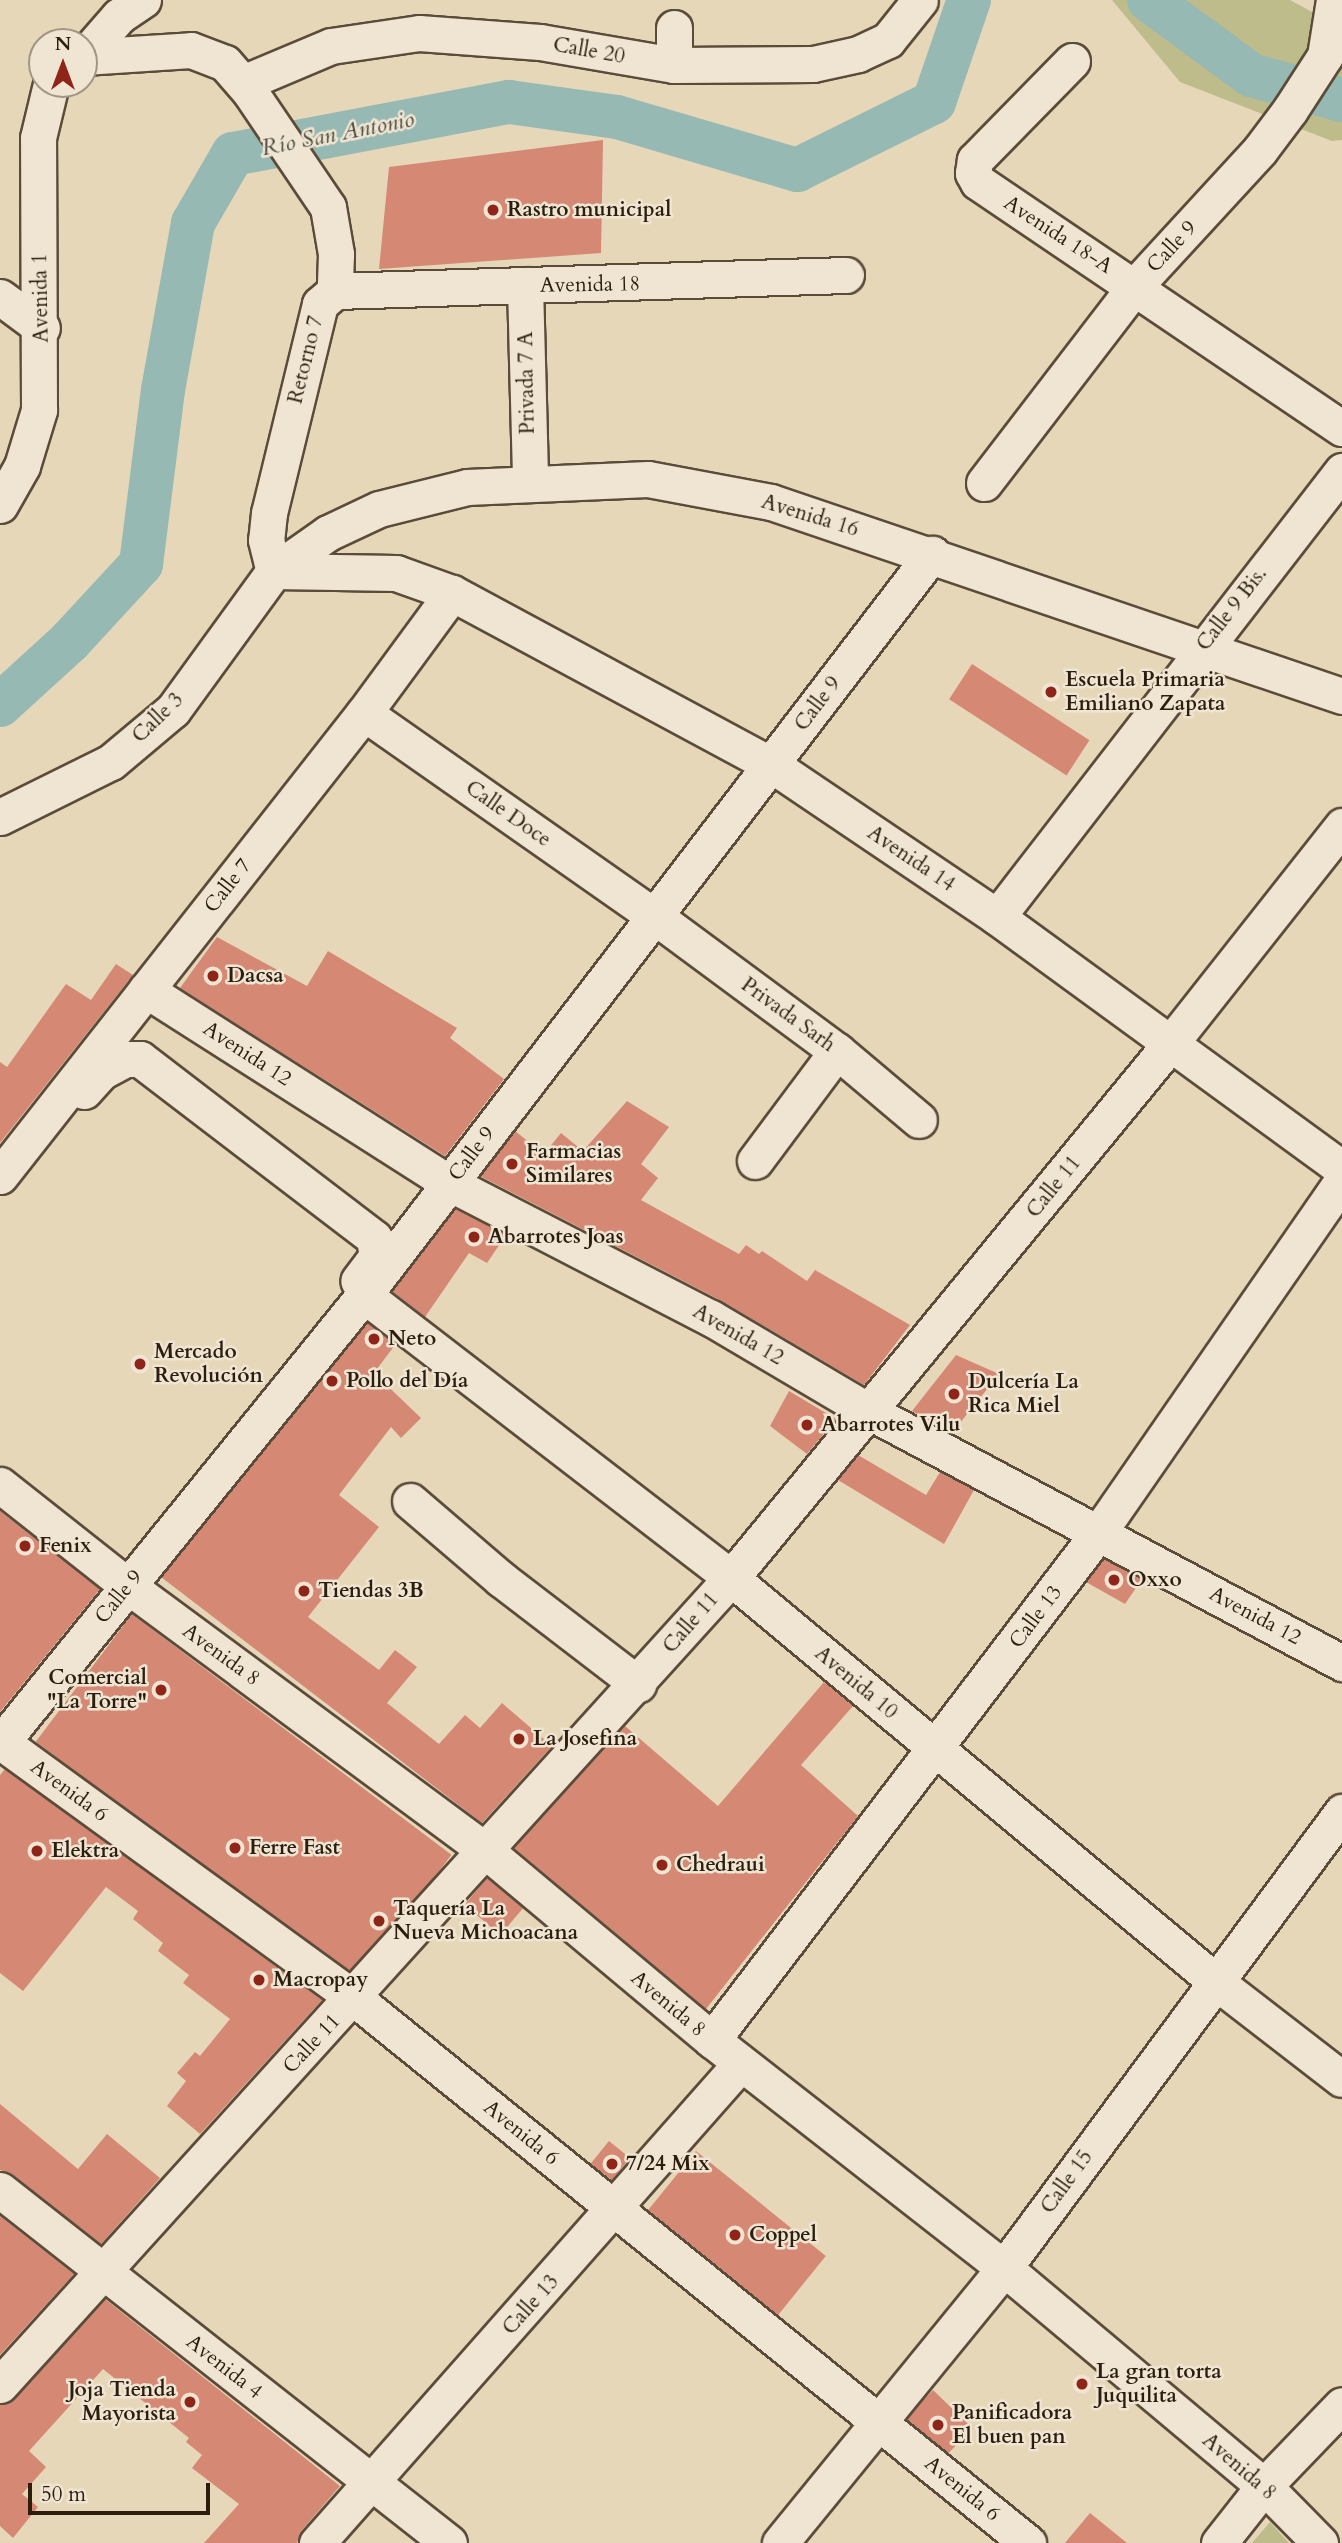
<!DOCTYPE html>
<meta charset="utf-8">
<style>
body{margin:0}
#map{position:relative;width:1342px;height:2543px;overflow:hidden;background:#e7d7b9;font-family:Cardo,serif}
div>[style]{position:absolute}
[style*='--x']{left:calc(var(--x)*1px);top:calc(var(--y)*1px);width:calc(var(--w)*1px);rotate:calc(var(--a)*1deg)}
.green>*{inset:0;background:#bdbc8a}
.river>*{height:44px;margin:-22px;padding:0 22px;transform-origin:22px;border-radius:22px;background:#97b9b3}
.building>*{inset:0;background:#d58874;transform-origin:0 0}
.roads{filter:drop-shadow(2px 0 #5b4c39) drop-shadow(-2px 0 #5b4c39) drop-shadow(0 2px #5b4c39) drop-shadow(0 -2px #5b4c39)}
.minor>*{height:35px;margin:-17.5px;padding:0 17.5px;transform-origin:17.5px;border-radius:17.5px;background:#efe5d2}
.dots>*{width:19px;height:19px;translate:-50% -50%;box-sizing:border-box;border:4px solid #efe5d2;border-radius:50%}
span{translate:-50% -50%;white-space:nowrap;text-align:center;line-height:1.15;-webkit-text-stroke:5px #efe5d2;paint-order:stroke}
.street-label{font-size:21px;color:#2c1e0e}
.poi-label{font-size:21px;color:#2c1e0e;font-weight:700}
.left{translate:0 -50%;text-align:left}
.right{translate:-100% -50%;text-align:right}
.water-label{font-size:23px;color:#4c4c40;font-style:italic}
.north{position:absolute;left:28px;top:28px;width:70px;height:70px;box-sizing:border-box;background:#efe5d2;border:2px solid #a19584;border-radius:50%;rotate:0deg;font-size:19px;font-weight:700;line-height:28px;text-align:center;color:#2c1e0e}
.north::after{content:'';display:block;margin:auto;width:24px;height:32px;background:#8f2418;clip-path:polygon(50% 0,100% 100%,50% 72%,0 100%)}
.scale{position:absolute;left:28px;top:2483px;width:182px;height:32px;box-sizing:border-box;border:4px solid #2c1e0e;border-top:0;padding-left:9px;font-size:21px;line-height:24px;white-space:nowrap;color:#2c1e0e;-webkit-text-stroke:5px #efe5d2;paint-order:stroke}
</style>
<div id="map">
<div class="green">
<i style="clip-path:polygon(1112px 0,1290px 0,1342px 28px,1342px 140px,1332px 141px,1180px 82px)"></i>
<i style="clip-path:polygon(1270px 2522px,1289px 2543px,1252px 2543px)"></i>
</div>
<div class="river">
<i style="--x:1149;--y:0;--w:127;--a:36.3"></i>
<i style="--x:1251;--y:75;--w:94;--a:15.4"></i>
<i style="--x:0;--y:705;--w:95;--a:-42.4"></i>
<i style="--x:70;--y:641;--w:105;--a:-47.3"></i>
<i style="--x:141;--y:564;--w:175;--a:-82.8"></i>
<i style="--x:163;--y:390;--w:170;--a:-79.8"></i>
<i style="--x:193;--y:223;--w:80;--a:-59.9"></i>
<i style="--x:233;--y:154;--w:281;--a:-10.7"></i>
<i style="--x:509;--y:102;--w:109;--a:7.9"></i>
<i style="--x:617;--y:117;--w:188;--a:16.4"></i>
<i style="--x:797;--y:170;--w:153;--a:-26.4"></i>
<i style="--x:934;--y:102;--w:108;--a:-71.1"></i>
</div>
<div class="building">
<i style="clip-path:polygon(603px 140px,601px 253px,379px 269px,389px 167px)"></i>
<i style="left:972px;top:664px;width:140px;height:42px;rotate:33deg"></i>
<i style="clip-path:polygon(217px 937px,307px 986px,328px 951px,457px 1028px,450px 1038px,504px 1079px,445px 1156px,180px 988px)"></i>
<i style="clip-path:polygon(116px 964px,133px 975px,0 1143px,0 1062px,7px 1067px,66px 984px,91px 1000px)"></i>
<i style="clip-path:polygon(627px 1101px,669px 1127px,641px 1164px,658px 1178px,641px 1200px,739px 1254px,746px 1245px,759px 1254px,762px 1251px,807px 1281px,815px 1270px,910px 1325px,864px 1385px,720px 1300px,480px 1176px,515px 1131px,544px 1154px,561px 1133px,583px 1151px)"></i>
<i style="clip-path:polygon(455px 1209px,506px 1235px,487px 1263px,469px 1253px,425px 1317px,392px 1291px)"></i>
<i style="clip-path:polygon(367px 1323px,395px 1345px,374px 1373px,421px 1418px,401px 1438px,391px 1427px,339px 1495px,379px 1527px,308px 1617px,379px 1670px,395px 1650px,417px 1667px,387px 1703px,439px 1744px,465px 1715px,480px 1728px,502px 1703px,552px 1746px,482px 1823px,161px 1577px)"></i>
<i style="clip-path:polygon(956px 1355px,999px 1374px,952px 1433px,912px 1411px)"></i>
<i style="clip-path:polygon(789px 1391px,836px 1419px,807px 1454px,770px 1426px)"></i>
<i style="clip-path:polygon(858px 1455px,926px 1495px,940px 1472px,974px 1490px,944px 1544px,838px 1480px)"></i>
<i style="clip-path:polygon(0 1511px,100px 1589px,0 1712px)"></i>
<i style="clip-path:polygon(1104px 1559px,1142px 1579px,1125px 1604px,1086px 1582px)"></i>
<i style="left:132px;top:1614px;width:400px;height:160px;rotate:37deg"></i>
<i style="clip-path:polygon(824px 1682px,853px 1706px,801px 1765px,858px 1816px,706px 2009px,514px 1848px,625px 1726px,718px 1806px)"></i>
<i style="clip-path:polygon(5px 1769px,322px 2000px,200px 2134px,167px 2106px,186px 2081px,177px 2073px,195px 2052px,200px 2056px,230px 2019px,183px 1983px,189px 1975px,158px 1951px,163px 1943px,133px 1919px,138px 1911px,106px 1887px,23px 1991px,0 1973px,0 1775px)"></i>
<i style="left:487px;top:1878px;width:47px;height:35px;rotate:40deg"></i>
<i style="clip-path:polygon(0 2104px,78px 2169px,107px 2134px,160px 2178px,101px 2244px,12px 2174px,0 2170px)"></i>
<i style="left:609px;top:2141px;width:27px;height:29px;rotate:39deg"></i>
<i style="left:696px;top:2151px;width:167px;height:76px;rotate:39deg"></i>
<i style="clip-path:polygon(0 2216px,74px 2274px,0 2355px)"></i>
<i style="clip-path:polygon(105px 2299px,340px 2486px,302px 2530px,297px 2543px,204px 2543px,239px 2504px,192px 2468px,202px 2455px,186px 2442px,189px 2438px,103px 2369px,29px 2451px,46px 2467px,22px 2494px,38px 2507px,13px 2538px,0 2526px,0 2405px,15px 2399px)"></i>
<i style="left:933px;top:2390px;width:55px;height:39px;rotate:44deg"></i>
<i style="clip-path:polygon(1090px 2513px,1127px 2543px,1065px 2543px)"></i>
</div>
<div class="roads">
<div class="minor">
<i style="--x:674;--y:28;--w:37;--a:90"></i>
<i style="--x:84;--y:56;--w:53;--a:-48.8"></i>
<i style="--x:119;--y:16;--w:29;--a:-34"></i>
<i style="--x:84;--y:57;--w:107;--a:-3.7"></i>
<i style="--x:191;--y:50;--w:36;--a:21"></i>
<i style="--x:225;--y:63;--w:38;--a:49"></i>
<i style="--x:250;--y:92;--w:139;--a:55.9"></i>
<i style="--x:328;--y:207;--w:48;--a:80.3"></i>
<i style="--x:336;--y:254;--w:37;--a:92"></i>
<i style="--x:335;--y:291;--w:20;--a:139"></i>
<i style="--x:320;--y:304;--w:215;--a:103.7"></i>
<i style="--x:269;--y:513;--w:27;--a:96"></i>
<i style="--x:266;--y:540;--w:32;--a:76"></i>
<i style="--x:1072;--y:61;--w:139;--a:134.4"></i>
<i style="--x:975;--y:160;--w:13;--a:99"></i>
<i style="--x:973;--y:173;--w:10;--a:61"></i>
<i style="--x:978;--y:182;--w:439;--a:34.1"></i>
<i style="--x:243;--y:83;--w:95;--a:-22.8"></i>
<i style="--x:331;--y:46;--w:89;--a:-8.4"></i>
<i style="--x:419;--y:33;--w:121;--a:4.3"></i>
<i style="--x:540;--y:42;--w:136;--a:9.7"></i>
<i style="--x:674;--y:65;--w:139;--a:-0.4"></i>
<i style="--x:813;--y:64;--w:46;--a:-12.5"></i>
<i style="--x:858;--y:54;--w:33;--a:-25"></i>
<i style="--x:888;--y:40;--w:51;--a:-51.3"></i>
<i style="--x:525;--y:285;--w:196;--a:88.5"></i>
<i style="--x:335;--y:291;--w:511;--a:-1.79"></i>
<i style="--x:0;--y:297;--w:52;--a:36.4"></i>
<i style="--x:984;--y:483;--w:248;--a:-52.5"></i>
<i style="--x:1135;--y:286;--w:185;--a:-47.4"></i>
<i style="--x:1260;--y:150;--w:50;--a:-53.1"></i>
<i style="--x:1290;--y:110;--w:64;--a:-57.1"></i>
<i style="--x:1325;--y:56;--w:57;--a:-80.9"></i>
<i style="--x:0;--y:505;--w:45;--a:-60.6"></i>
<i style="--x:22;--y:466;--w:59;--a:-73.1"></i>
<i style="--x:39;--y:410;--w:272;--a:-90.2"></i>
<i style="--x:38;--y:138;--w:56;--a:-76.5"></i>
<i style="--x:274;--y:571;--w:122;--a:0.9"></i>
<i style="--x:396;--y:573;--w:59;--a:19.7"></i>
<i style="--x:452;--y:593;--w:363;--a:28.3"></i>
<i style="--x:772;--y:765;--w:272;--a:34"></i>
<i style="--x:997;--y:917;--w:427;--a:36.1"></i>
<i style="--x:364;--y:713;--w:353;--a:35"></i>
<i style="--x:653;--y:915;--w:229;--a:36.5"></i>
<i style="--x:837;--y:1051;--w:107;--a:40.1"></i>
<i style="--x:0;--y:817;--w:124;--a:-26.4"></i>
<i style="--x:111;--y:762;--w:81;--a:-40"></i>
<i style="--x:173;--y:710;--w:172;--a:-54"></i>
<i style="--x:274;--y:571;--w:66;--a:-35.1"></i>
<i style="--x:328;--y:533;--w:56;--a:-25.2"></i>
<i style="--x:379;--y:509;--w:91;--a:-14"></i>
<i style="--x:467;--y:487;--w:181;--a:-2.5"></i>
<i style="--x:648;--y:479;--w:125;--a:10.6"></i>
<i style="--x:771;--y:502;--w:603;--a:18.77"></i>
<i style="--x:997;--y:917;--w:564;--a:-52.28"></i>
<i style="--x:146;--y:990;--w:359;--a:32.5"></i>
<i style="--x:449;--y:1183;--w:295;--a:27.3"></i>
<i style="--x:711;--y:1318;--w:185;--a:30.6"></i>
<i style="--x:870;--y:1412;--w:535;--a:28"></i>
<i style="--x:84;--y:1091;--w:25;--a:-48"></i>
<i style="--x:101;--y:1072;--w:27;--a:-28"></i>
<i style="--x:125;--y:1059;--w:15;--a:0"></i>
<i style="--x:140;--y:1059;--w:295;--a:37.4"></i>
<i style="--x:374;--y:1238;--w:18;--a:81"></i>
<i style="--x:377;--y:1256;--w:31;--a:127"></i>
<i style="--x:755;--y:1161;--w:137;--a:-53.3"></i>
<i style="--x:0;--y:1176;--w:589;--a:-51.83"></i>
<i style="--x:364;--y:713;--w:149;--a:-53.7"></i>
<i style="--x:364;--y:1295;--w:463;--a:37.6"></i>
<i style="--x:731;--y:1578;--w:630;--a:39.78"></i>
<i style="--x:1215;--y:1981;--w:160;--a:37.7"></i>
<i style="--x:0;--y:1485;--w:163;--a:38.3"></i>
<i style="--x:128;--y:1586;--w:445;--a:36.5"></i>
<i style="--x:486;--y:1851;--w:295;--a:39.9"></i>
<i style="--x:712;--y:2040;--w:370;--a:38"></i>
<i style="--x:1004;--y:2268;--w:339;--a:40"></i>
<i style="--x:1264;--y:2486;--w:80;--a:45.5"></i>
<i style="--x:410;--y:1501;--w:120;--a:40.6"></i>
<i style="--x:501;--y:1579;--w:173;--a:37.5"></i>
<i style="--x:0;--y:1741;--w:437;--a:36"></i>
<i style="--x:354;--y:1998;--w:867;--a:38.96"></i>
<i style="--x:0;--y:1744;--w:578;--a:-50.97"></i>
<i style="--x:364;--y:1295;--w:934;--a:-52.53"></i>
<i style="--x:712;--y:2040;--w:639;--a:-52.7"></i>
<i style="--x:1099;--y:1532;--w:427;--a:-55.3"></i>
<i style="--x:0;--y:2190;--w:571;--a:38.17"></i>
<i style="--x:0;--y:2385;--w:1089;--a:-47.83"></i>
<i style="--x:731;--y:1578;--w:691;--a:-50.58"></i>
<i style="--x:1170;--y:1044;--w:278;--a:-51.7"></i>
<i style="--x:317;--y:2543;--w:640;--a:-48.54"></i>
<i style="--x:780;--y:2543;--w:355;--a:-50.8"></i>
<i style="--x:1004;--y:2268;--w:568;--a:-53.45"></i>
<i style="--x:1219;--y:2543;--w:73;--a:-51.7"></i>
<i style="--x:1264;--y:2486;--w:112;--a:-46.1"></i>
</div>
</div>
<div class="dots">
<i style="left:493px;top:210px;background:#8f2418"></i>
<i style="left:1051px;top:692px;background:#8f2418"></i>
<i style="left:213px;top:976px;background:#8f2418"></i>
<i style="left:512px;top:1164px;background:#8f2418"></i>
<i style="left:474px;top:1237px;background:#8f2418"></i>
<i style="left:374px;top:1339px;background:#8f2418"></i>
<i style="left:140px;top:1364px;background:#8f2418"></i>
<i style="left:332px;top:1381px;background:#8f2418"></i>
<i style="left:954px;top:1394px;background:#8f2418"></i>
<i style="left:807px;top:1425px;background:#8f2418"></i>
<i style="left:25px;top:1546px;background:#8f2418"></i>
<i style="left:1114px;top:1580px;background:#8f2418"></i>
<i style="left:304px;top:1591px;background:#8f2418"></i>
<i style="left:161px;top:1690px;background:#8f2418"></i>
<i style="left:519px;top:1739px;background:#8f2418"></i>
<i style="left:235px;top:1848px;background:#8f2418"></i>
<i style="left:37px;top:1851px;background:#8f2418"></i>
<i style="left:662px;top:1865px;background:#8f2418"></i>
<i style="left:379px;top:1921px;background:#8f2418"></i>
<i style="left:259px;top:1980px;background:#8f2418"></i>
<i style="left:612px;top:2164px;background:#8f2418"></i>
<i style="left:735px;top:2235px;background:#8f2418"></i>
<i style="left:1082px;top:2384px;background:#8f2418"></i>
<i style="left:190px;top:2402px;background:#8f2418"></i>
<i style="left:938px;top:2425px;background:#8f2418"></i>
</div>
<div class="street-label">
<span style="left:589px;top:51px;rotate:10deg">Calle 20</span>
<span style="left:1058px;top:235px;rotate:33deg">Avenida 18-A</span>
<span style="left:1172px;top:247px;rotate:-47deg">Calle 9</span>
<span style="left:590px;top:285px;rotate:-1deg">Avenida 18</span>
<span style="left:41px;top:298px;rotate:-91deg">Avenida 1</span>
<span style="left:306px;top:360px;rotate:-76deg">Retorno 7</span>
<span style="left:527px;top:383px;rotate:-91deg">Privada 7 A</span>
<span style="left:810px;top:516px;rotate:17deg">Avenida 16</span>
<span style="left:1232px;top:609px;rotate:-52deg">Calle 9 Bis.</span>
<span style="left:818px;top:704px;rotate:-53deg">Calle 9</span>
<span style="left:158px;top:718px;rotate:-44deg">Calle 3</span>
<span style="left:508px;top:814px;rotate:35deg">Calle Doce</span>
<span style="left:911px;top:859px;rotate:34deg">Avenida 14</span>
<span style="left:228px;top:886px;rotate:-52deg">Calle 7</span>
<span style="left:788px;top:1015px;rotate:36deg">Privada Sarh</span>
<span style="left:247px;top:1054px;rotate:33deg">Avenida 12</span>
<span style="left:472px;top:1154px;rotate:-53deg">Calle 9</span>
<span style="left:1054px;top:1187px;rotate:-51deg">Calle 11</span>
<span style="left:738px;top:1335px;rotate:30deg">Avenida 12</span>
<span style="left:119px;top:1597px;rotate:-51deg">Calle 9</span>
<span style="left:1255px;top:1616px;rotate:28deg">Avenida 12</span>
<span style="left:1036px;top:1617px;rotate:-53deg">Calle 13</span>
<span style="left:691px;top:1623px;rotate:-49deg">Calle 11</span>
<span style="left:221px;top:1655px;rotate:36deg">Avenida 8</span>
<span style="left:856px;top:1683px;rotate:40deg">Avenida 10</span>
<span style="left:69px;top:1791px;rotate:36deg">Avenida 6</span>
<span style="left:668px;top:2004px;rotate:40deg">Avenida 8</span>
<span style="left:312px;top:2044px;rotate:-47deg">Calle 11</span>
<span style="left:521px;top:2133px;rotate:39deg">Avenida 6</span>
<span style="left:1067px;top:2182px;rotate:-54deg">Calle 15</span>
<span style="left:531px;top:2305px;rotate:-48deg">Calle 13</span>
<span style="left:224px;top:2367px;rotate:38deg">Avenida 4</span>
<span style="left:1239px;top:2467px;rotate:41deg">Avenida 8</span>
<span style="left:962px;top:2489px;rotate:39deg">Avenida 6</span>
</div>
<div class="poi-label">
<span class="left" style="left:507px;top:210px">Rastro municipal</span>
<span class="left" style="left:1065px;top:692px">Escuela Primaria<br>Emiliano Zapata</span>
<span class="left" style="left:227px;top:976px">Dacsa</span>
<span class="left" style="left:526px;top:1164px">Farmacias<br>Similares</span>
<span class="left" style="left:488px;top:1237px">Abarrotes Joas</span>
<span class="left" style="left:388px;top:1339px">Neto</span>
<span class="left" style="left:154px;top:1364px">Mercado<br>Revolución</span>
<span class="left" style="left:346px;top:1381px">Pollo del Día</span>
<span class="left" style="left:968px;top:1394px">Dulcería La<br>Rica Miel</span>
<span class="left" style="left:821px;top:1425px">Abarrotes Vilu</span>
<span class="left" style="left:39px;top:1546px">Fenix</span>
<span class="left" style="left:1128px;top:1580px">Oxxo</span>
<span class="left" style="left:318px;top:1591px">Tiendas 3B</span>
<span class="right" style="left:147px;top:1690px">Comercial<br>"La Torre"</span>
<span class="left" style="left:533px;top:1739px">La Josefina</span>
<span class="left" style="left:249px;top:1848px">Ferre Fast</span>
<span class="left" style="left:51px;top:1851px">Elektra</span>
<span class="left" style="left:676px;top:1865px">Chedraui</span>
<span class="left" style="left:393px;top:1921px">Taquería La<br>Nueva Michoacana</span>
<span class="left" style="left:273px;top:1980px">Macropay</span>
<span class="left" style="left:626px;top:2164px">7/24 Mix</span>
<span class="left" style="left:749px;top:2235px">Coppel</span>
<span class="left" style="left:1096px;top:2384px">La gran torta<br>Juquilita</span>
<span class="right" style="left:176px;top:2402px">Joja Tienda<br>Mayorista</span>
<span class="left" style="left:952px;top:2425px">Panificadora<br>El buen pan</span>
</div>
<div class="water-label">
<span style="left:338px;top:134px;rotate:-11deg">Río San Antonio</span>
</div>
<div class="north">N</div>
<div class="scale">50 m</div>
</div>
